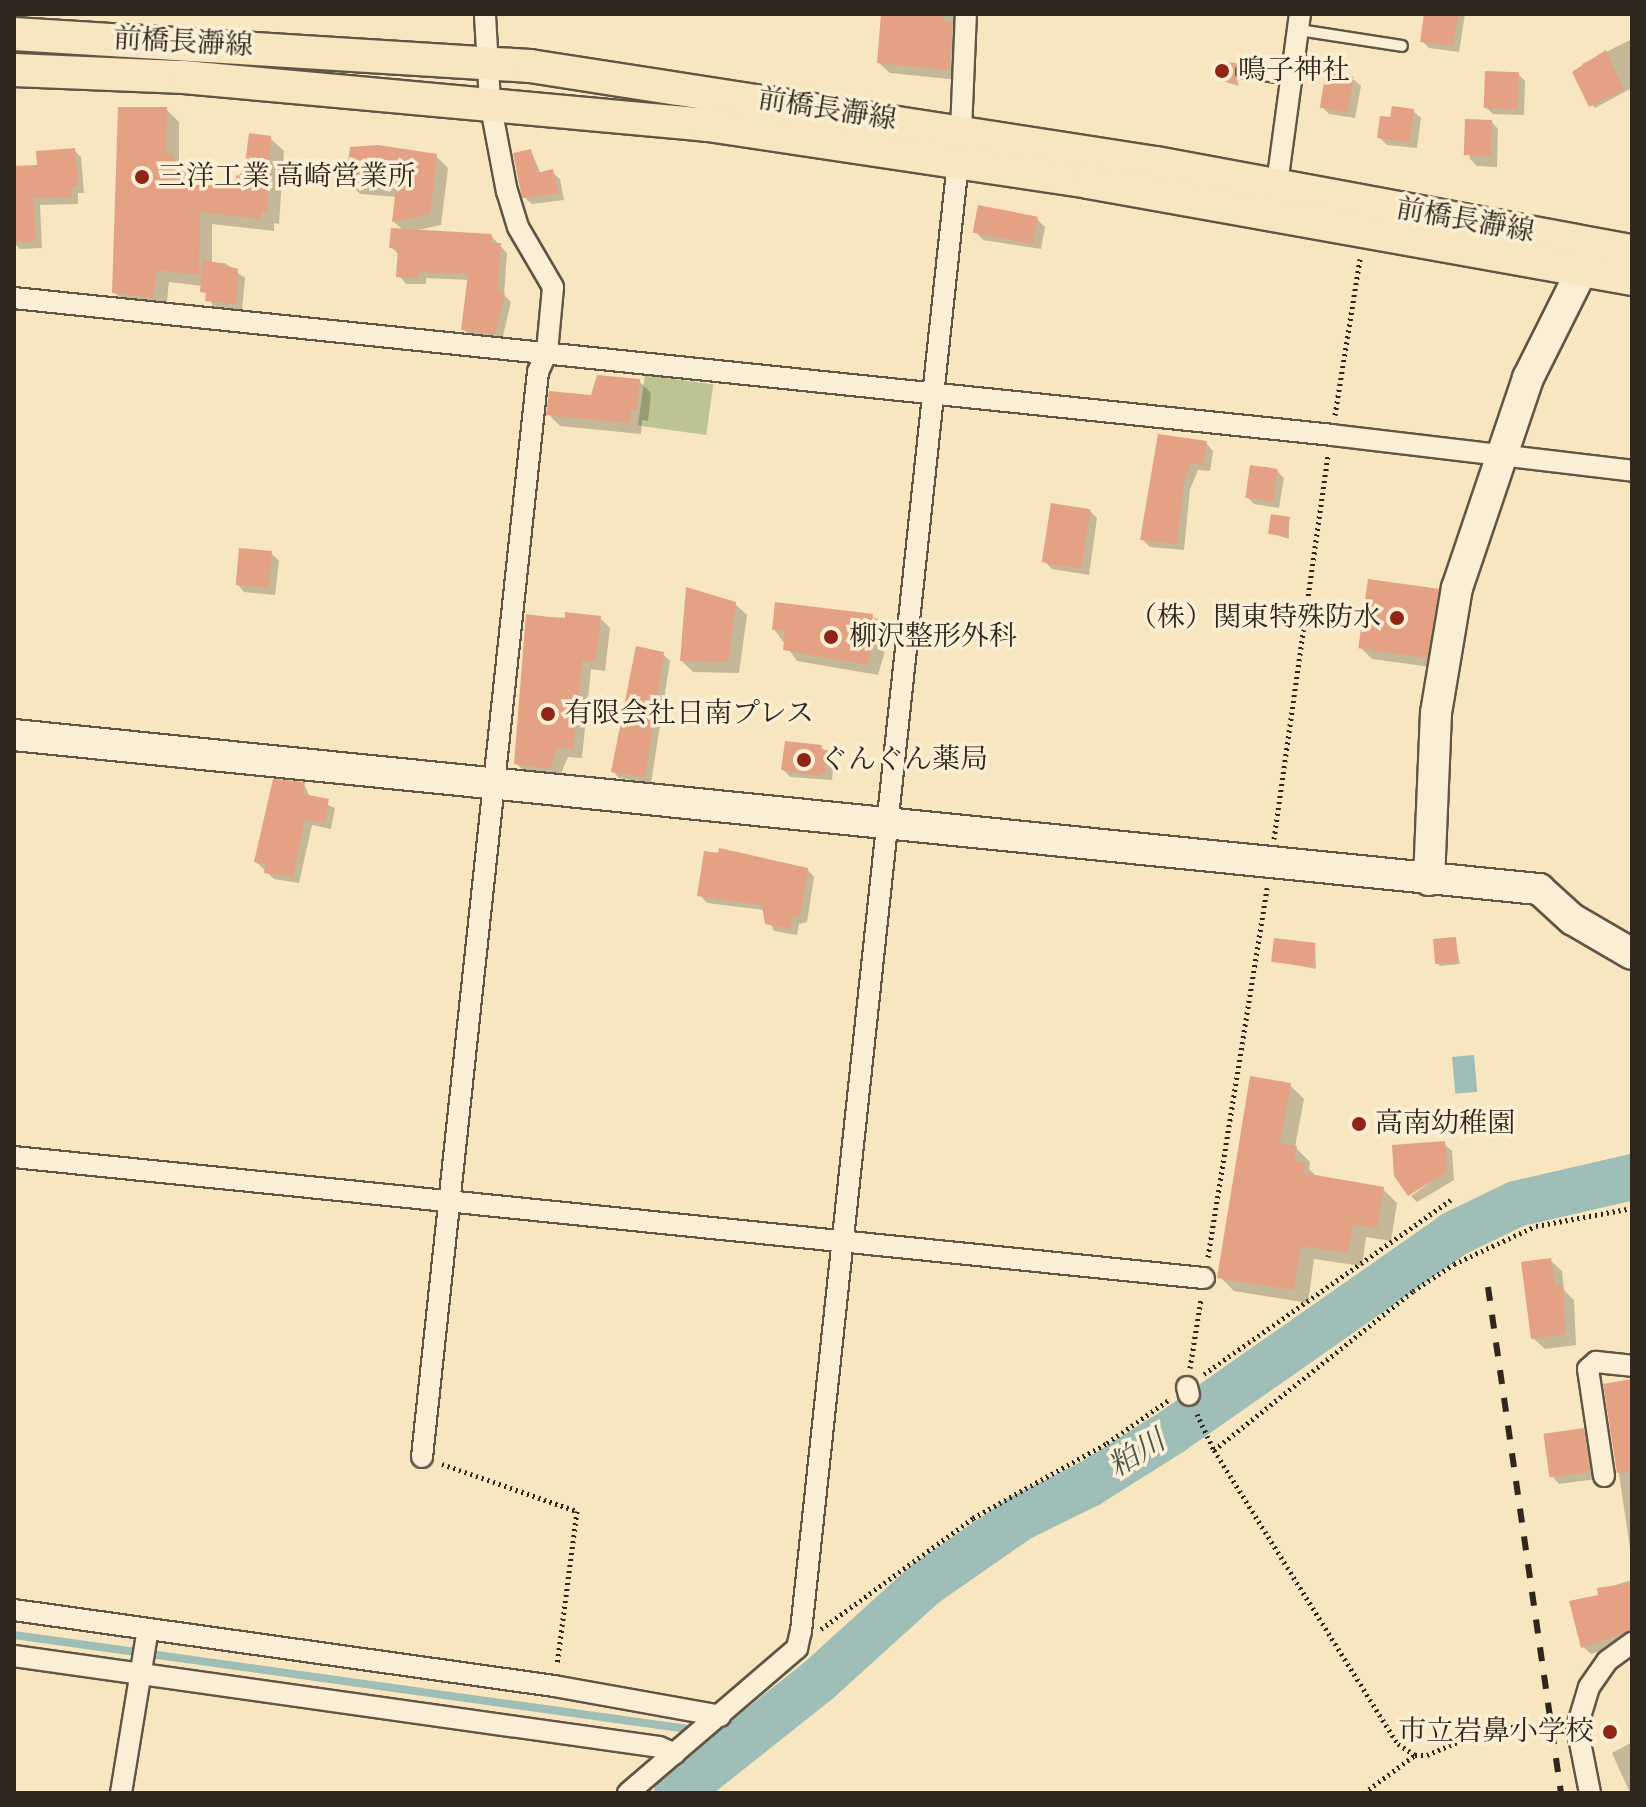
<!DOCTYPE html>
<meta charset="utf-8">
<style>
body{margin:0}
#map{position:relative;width:1646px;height:1807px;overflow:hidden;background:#f7e6bf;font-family:"Libre Bodoni","Noto Serif JP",serif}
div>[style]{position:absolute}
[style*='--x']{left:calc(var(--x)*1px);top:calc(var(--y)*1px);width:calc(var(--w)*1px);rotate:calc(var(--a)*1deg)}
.green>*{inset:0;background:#bdc491;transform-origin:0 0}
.water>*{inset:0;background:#9ebeb7;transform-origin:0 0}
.shadow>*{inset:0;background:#0003}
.stream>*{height:8px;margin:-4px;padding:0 4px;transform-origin:4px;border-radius:4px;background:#9ebeb7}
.river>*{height:46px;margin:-23px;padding:0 23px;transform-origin:23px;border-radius:23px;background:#9ebeb7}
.building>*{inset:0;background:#e4a183;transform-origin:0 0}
.path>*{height:5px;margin-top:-2.5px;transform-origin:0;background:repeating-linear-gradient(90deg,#2f261d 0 2px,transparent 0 6px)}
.roads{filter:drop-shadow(2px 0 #615646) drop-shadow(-2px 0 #615646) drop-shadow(0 2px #615646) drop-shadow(0 -2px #615646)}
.lane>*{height:10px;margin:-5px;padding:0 5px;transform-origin:5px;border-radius:5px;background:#faefd5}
.street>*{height:20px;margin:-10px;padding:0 10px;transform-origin:10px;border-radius:10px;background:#faefd5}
.secondary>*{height:30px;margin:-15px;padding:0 15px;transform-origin:15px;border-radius:15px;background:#faefd5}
.primary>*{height:32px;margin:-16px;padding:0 16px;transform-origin:16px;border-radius:16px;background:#f7e6bf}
.rail>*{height:6px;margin-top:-3px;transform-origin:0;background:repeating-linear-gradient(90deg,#2f261d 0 14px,transparent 0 28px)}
.dots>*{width:22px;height:22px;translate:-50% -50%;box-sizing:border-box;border:4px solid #faefd5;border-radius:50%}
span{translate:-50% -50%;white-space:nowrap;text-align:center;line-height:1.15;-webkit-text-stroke:7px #faefd5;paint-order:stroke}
.street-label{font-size:28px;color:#2f261d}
.poi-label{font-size:28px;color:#2f261d}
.left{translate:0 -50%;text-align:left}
.right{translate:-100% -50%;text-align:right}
.water-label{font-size:30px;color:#50544b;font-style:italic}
.frame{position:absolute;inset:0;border:16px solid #2f261d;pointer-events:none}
</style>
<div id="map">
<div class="green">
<i style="left:645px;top:375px;width:69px;height:51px;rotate:8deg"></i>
</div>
<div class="water">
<i style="left:1474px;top:1055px;width:37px;height:22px;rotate:85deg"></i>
</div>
<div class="shadow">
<i style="clip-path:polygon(883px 14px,954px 14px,954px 27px,963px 36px,959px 80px,890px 73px,879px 63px)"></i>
<i style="clip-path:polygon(1426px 14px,1465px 14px,1459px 52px,1429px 48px,1422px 41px)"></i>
<i style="clip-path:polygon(1632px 39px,1632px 88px,1595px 108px,1588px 101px,1582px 64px)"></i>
<i style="clip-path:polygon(1223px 63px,1242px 69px,1236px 74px,1239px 86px,1219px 80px)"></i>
<i style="clip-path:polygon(1518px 74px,1525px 81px,1524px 115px,1493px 114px,1485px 107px)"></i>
<i style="clip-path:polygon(1353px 79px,1361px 86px,1355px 118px,1329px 114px,1322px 107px)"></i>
<i style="clip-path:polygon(166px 109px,179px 122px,179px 161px,186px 168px,186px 187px,237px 187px,270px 138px,284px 151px,279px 224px,274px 223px,274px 231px,212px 224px,212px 262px,225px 263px,245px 278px,242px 310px,214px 308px,203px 286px,169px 282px,166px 310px,128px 305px,114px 292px)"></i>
<i style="clip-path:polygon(1413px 111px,1421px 118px,1417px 148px,1387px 145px,1379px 137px,1392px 120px)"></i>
<i style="clip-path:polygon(1467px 121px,1491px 121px,1498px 129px,1497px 167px,1477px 166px,1470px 159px)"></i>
<i style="clip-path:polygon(74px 150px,81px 157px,84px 193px,78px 193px,78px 204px,40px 205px,42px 248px,20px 249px,14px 243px,14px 168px,39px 167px)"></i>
<i style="clip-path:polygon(531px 151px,541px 174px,552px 172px,560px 179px,564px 200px,532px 204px,524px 197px)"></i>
<i style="clip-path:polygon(436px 156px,448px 168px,441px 225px,418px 230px,491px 236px,507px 253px,504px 295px,511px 302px,502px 340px,470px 336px,463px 329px,469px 280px,426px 278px,426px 284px,406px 284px,399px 276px,399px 255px,391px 247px,403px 230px,394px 222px,397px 197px,360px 194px,348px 182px)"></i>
<i style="clip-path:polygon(1037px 219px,1045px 227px,1041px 249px,983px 240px,976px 232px)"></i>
<i style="clip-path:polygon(639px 381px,651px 393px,648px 421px,642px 420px,641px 434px,560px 426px,549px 415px)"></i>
<i style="clip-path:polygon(1160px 437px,1206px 443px,1213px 451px,1210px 471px,1198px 470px,1190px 489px,1184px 550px,1150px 547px,1142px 539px)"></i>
<i style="clip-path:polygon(1277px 471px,1284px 478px,1279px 508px,1254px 504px,1247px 497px)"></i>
<i style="clip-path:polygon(1090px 511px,1097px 518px,1089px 575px,1052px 569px,1045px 562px)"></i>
<i style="clip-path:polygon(1289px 519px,1289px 539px,1270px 533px)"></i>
<i style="clip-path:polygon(271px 553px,279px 561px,275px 595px,244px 592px,237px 584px)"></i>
<i style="clip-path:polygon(688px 589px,735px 604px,747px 615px,739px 673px,693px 672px,682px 661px)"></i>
<i style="clip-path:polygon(1438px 591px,1449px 602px,1438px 668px,1372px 659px,1360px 647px)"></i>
<i style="clip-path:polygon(872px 616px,890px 633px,878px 675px,797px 661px,774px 629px)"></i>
<i style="clip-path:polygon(528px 617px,600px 618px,610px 628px,605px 671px,591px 669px,582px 758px,568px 757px,559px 778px,526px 773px,516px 763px)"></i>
<i style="clip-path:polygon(663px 654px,670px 661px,651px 783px,619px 778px,613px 771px)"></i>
<i style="clip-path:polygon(821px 747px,834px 760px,832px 780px,790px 777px,783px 769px)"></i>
<i style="clip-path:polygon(304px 784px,310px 797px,335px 808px,331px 829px,312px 825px,299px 883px,274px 879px,256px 862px)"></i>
<i style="clip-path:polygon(739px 852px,746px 859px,807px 869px,814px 877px,807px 922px,799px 924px,797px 935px,774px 931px,765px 910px,707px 903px,700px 895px,705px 853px)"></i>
<i style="clip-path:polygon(1455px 940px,1460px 964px,1440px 966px,1437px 963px)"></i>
<i style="clip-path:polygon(1315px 945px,1316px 969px,1274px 961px)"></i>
<i style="clip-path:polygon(1290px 1085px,1304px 1099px,1295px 1147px,1310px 1162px,1309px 1169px,1317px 1177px,1383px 1189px,1397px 1203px,1391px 1241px,1366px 1237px,1362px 1266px,1314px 1259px,1308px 1303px,1234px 1291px,1220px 1277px)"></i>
<i style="clip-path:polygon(1444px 1144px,1452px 1151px,1454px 1180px,1417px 1202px,1411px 1196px,1435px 1179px)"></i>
<i style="clip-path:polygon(1550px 1260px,1562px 1271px,1564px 1290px,1574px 1300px,1576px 1345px,1545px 1349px,1533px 1338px)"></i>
<i style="clip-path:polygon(1632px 1381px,1632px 1562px,1606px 1386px)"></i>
<i style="clip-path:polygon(1583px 1430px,1590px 1438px,1597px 1479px,1559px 1484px,1552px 1476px)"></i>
<i style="clip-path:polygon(1632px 1580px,1632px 1640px,1591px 1654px,1583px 1647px,1599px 1590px)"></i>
<i style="clip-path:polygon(1632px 1742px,1632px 1793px,1630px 1793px,1612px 1753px)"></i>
</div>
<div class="stream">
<i style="--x:14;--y:1635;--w:738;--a:7.94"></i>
</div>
<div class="river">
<i style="--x:677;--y:1793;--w:180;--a:-38.5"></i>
<i style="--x:818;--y:1681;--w:144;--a:-42.2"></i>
<i style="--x:925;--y:1584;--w:116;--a:-34.8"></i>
<i style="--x:1020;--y:1518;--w:77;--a:-26.2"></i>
<i style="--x:1089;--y:1484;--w:99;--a:-32.2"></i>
<i style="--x:1173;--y:1431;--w:343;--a:-35"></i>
<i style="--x:1454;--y:1234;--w:69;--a:-25.8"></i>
<i style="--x:1516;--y:1204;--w:119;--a:-13.1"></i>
</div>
<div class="building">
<i style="clip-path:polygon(881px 14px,944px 14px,943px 21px,953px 23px,949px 70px,877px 63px)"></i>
<i style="clip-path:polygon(1424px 14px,1458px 14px,1453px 46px,1420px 42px)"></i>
<i style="clip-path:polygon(1606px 50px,1624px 90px,1589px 107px,1572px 72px)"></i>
<i style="clip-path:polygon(1221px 61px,1240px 64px,1234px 70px,1237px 84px,1217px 80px)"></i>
<i style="left:1485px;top:71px;width:34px;height:37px;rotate:2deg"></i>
<i style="left:1326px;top:72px;width:28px;height:36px;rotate:10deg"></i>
<i style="clip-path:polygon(1392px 106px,1414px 109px,1410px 142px,1377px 138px,1380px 116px,1390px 117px)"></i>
<i style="clip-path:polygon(118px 107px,167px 107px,166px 153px,174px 153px,174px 185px,235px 185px,236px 176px,244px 172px,249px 133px,271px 136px,267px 212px,262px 211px,261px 219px,200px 212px,199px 275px,157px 270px,153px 298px,112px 293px)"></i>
<i style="left:1465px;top:119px;width:27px;height:36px;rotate:2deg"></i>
<i style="clip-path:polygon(378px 145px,437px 154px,430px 214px,392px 222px,396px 187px,346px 183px,350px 147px)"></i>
<i style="clip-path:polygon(75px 148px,78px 186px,71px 187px,71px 197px,33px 198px,36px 241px,14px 242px,14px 166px,37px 165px,36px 151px)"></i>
<i style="clip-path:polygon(531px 149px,537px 173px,553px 169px,558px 193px,522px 198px,513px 153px)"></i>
<i style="left:978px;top:205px;width:61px;height:28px;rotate:11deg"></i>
<i style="clip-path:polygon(391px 228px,492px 234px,491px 243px,501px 243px,497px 292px,505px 293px,495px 334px,461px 330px,468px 274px,419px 272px,419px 278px,396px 277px,398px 249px,389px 248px)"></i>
<i style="clip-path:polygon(203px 259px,238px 269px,236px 304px,205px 301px,206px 293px,200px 292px)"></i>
<i style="clip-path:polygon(597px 375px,640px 379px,637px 410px,631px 410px,630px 423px,546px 415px,549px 391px,591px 395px)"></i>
<i style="clip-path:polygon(1158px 434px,1207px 441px,1203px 465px,1191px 463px,1184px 481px,1177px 544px,1140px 540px)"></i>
<i style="left:1250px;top:465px;width:28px;height:33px;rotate:8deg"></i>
<i style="left:1051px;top:503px;width:40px;height:60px;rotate:9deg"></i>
<i style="left:1271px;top:514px;width:19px;height:20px;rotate:9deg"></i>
<i style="left:239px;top:548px;width:33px;height:37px;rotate:5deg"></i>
<i style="left:1368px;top:579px;width:72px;height:70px;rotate:8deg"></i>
<i style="clip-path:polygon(686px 587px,736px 602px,728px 662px,680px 661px)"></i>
<i style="clip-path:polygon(775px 602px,873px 614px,872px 618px,879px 619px,867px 665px,783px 650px,785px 631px,772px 630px)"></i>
<i style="clip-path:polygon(565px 612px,601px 616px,595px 662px,582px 660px,573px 749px,558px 748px,550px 769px,514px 764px,526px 614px,565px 619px)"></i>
<i style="clip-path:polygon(636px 646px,664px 652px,645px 777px,611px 772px)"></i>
<i style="clip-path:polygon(785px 741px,822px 745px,821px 750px,828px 750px,825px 773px,817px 776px,781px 770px)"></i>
<i style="clip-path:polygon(273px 779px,305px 782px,303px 794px,329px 799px,324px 823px,305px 819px,293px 877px,264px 873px,266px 864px,254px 862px)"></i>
<i style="clip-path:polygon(719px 848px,808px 868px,800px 916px,792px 917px,790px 929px,765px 924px,762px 905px,697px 896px,704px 851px,718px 853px)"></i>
<i style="left:1456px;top:937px;width:25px;height:23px;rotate:85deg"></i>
<i style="left:1274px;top:938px;width:42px;height:24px;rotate:7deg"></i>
<i style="clip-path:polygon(1250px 1076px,1291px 1083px,1280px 1143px,1297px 1146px,1294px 1161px,1306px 1163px,1304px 1173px,1384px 1187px,1377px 1228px,1353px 1224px,1348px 1253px,1301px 1246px,1294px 1290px,1217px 1278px)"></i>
<i style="clip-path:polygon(1445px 1141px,1447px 1172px,1408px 1196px,1394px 1176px,1392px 1145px)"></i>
<i style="clip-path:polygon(1551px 1258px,1555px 1285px,1563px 1286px,1565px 1334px,1531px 1339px,1521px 1262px)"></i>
<i style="clip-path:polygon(1632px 1379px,1632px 1470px,1617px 1473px,1603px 1384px)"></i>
<i style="left:1584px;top:1428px;width:44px;height:41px;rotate:82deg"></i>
<i style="clip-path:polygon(1632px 1583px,1632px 1630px,1581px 1648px,1569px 1601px,1598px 1595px,1597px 1588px)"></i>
</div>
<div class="path">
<i style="--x:1335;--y:415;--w:158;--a:-80.9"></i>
<i style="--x:1274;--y:839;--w:387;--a:-82"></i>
<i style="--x:1208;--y:1257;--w:374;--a:-80.9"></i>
<i style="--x:1190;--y:1368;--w:70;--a:-80.9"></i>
<i style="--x:1204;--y:1374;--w:302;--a:-35.2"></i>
<i style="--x:1197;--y:1414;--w:40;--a:65"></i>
<i style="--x:1214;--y:1450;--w:347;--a:58"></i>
<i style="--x:1398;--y:1744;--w:20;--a:33"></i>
<i style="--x:1415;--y:1755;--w:12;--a:0"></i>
<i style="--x:1427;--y:1755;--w:72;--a:-23"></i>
<i style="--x:1493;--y:1727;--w:63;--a:0"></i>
<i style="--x:1214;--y:1450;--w:255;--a:-38.6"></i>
<i style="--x:1413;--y:1291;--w:49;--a:-33.4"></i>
<i style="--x:1454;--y:1264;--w:90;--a:-24.9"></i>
<i style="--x:1536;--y:1226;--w:98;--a:-10.6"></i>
<i style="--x:442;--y:1464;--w:143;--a:19.2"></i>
<i style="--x:577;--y:1511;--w:155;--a:97.4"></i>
<i style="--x:821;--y:1629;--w:188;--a:-36.1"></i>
<i style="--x:973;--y:1518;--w:154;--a:-29.2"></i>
<i style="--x:1107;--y:1443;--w:77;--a:-34.9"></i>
<i style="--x:1364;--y:1793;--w:64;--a:-36.7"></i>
</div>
<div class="roads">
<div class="lane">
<i style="--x:1299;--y:30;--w:104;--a:8.8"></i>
<i style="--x:1242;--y:72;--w:50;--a:8"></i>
</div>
<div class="street">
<i style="--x:961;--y:131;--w:117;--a:-87.6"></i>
<i style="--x:1277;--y:184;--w:172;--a:-82.3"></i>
<i style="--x:14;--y:298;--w:1325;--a:5.93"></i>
<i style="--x:1332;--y:435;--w:302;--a:6.8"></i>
<i style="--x:14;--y:1157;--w:1196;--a:5.81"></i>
<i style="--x:1187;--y:1387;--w:8;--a:76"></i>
<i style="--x:422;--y:1457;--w:1091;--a:-83.9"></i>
<i style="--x:538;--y:372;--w:22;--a:-66"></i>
<i style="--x:547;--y:352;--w:65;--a:-84.7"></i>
<i style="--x:553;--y:287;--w:69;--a:-120.3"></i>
<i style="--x:518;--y:227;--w:37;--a:-107"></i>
<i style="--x:507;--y:192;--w:92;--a:-100.7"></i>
<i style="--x:490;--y:102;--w:88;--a:-93.3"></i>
<i style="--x:1604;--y:1476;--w:108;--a:-98.5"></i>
<i style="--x:1588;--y:1369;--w:11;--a:-41"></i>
<i style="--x:1596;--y:1362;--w:36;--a:6"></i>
<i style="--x:14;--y:1610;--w:545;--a:8.01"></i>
<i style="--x:554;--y:1686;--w:169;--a:10.2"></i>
<i style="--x:14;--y:1656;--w:651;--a:8.03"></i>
<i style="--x:659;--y:1747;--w:17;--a:24"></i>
<i style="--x:121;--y:1793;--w:166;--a:-80.7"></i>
<i style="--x:628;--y:1793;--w:223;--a:-40.6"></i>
<i style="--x:797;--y:1648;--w:17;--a:-77"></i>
<i style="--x:801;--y:1631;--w:1477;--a:-83.9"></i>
<i style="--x:1590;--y:1793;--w:67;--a:-101.1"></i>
<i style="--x:1577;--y:1727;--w:42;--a:-73.3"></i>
<i style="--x:1589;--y:1687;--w:32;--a:-55"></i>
<i style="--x:1607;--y:1661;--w:31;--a:-36"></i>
</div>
<div class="secondary">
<i style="--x:14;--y:735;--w:1533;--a:5.77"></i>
<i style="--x:1539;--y:889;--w:45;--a:42.3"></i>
<i style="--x:1572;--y:919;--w:69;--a:30.3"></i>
<i style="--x:1429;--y:880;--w:167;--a:-87.6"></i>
<i style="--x:1436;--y:713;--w:127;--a:-80.5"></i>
<i style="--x:1457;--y:588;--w:222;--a:-71.3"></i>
<i style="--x:1528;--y:378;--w:121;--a:-63.4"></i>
</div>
<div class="primary">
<i style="--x:14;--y:34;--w:517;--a:3.55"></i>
<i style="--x:530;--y:66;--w:633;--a:8.81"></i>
<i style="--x:1156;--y:163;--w:484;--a:10.5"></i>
<i style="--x:14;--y:70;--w:170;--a:2.4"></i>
<i style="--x:184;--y:77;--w:526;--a:5.23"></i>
<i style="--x:708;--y:125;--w:384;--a:8.5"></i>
<i style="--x:1088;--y:182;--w:553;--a:10.11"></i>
</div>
</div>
<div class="rail">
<i style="--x:1488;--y:1287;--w:511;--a:81.79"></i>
</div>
<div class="dots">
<i style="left:1222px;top:71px;background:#8f2418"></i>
<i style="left:142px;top:177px;background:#8f2418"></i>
<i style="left:1397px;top:618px;background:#8f2418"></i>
<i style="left:831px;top:637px;background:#8f2418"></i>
<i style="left:548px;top:714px;background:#8f2418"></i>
<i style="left:804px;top:760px;background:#8f2418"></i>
<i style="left:1359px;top:1124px;background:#8f2418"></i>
<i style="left:1610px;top:1732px;background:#8f2418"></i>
</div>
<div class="street-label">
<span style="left:183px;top:43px;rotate:3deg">前橋長瀞線</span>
<span style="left:827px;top:110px;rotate:9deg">前橋長瀞線</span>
<span style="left:1465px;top:221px;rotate:10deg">前橋長瀞線</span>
</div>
<div class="poi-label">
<span class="left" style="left:1238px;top:71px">鳴子神社</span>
<span class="left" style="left:158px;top:177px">三洋工業 高崎営業所</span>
<span class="right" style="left:1381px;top:618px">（株）関東特殊防水</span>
<span class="left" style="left:849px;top:637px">柳沢整形外科</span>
<span class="left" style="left:564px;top:714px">有限会社日南プレス</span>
<span class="left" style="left:820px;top:760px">ぐんぐん薬局</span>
<span class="left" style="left:1375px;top:1124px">高南幼稚園</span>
<span class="right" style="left:1594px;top:1732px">市立岩鼻小学校</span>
</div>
<div class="water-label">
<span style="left:1137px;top:1454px;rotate:-32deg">粕川</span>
</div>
<div class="frame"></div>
</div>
